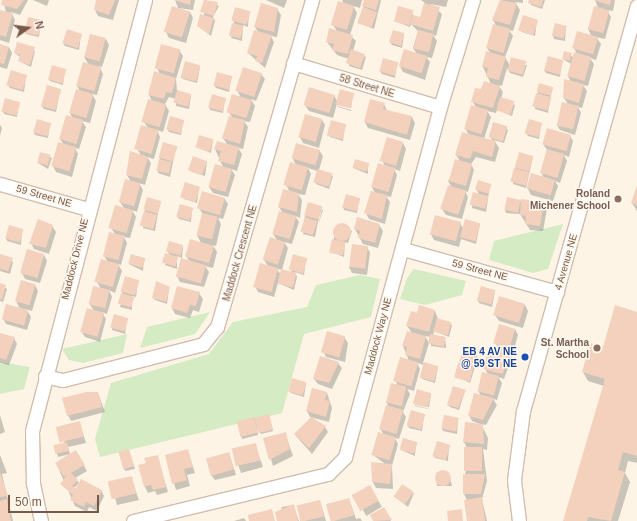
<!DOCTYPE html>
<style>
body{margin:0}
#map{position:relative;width:637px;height:521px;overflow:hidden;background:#fdf4e6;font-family:Helvetica,sans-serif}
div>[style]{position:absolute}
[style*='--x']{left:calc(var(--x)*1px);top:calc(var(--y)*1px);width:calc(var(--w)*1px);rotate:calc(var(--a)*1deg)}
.green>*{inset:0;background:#d5ebc4}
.shadow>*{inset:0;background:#0003;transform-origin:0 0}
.building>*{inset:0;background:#f3d1bd;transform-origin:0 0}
.round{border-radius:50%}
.roads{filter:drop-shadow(1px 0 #d1bdae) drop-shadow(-1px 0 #d1bdae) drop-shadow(0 1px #d1bdae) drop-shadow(0 -1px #d1bdae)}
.minor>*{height:13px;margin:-6.5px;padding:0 6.5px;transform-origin:6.5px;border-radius:6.5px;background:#fff}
.dots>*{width:11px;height:11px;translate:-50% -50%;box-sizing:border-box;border:2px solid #fff8ed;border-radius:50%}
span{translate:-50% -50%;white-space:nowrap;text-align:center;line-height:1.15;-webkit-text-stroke:3px #fff8ed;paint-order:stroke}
.street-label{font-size:10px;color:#77594a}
.education-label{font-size:10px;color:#785e54;font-weight:700}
.right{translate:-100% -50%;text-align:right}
.transit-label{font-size:10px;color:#164399;font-weight:700}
.north{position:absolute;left:8px;top:8px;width:40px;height:40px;-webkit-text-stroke:3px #fff8ed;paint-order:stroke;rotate:76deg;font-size:11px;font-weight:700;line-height:16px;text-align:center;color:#77594a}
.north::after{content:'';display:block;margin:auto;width:14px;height:18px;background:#77594a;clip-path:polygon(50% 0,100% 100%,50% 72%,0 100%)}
.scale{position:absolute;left:8px;top:495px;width:91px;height:18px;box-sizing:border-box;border:2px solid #77594a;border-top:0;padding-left:5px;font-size:12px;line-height:14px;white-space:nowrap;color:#77594a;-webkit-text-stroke:3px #fff8ed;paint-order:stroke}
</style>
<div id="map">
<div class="green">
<i style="clip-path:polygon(563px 224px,548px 269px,533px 273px,489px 260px,494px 241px)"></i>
<i style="clip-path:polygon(414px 269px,466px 281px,462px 295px,425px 305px,400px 299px,407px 278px)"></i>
<i style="clip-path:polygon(360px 275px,380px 279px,371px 317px,304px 334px,282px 413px,100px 457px,95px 439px,111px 383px,209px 354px,233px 322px,307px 307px,316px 285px)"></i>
<i style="clip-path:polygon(210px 312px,195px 334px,140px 348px,147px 327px)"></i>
<i style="clip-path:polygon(127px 334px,123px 353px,83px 363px,69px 360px,62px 349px)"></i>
<i style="clip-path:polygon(6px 363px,30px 367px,24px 389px,0 394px,0 364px)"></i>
</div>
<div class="shadow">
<i style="clip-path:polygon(3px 0,28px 0,20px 15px,11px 12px,15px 20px,9px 43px,0 40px,0 11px,6px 12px)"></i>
<i style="clip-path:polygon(33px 0,49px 0,47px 6px)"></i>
<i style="clip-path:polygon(97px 0,119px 0,113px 20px,98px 16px,95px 10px)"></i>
<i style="clip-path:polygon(175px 0,195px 0,193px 10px,178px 8px)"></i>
<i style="clip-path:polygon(205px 0,219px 6px,213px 17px,215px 21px,211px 36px,198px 26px,204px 16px)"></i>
<i style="clip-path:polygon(266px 0,287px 0,284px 8px)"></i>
<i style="clip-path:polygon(342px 0,362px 0,360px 8px,353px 6px,357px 13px,350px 35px,356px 41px,353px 51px,366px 57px,362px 70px,349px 66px,349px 59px,337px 55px,327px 42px,337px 31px,333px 25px,344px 4px)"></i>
<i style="clip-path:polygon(365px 0,381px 0,374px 29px,359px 23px)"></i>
<i style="clip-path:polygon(421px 0,448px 0,446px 7px,430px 4px,442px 14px,436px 36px,433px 35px,437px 41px,432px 58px,426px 57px,430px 62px,425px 80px,403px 72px,400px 66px,417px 54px,413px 48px,418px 31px,411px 24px,410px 27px,395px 21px,412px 11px,413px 16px,421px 18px,425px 3px)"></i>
<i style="clip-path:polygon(501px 0,523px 0,523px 3px,515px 2px,520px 10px,513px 31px,509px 30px,513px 36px,505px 57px,510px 66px,527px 65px,523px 77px,510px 73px,507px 68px,502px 86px,498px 85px,503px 92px,501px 99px,515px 105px,512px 116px,497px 110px,496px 113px,487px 111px,491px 117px,484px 139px,493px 141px,490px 137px,506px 127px,508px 130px,504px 143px,494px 140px,499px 148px,495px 162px,476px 157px,471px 164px,474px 170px,468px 192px,465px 191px,468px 197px,462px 219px,446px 215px,442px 209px,452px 188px,448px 181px,460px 161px,456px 155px,469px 135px,465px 128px,476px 107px,472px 101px,491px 84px,483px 67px,491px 54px,487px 48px,497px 27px,493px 20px)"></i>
<i style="clip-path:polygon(530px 0,545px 0,542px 9px,531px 5px)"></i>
<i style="clip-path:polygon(595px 0,615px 0,613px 11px,607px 10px,611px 17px,605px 39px,596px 37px,601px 44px,596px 60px,590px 58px,594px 64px,588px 86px,583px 85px,587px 91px,582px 108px,578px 107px,581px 113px,575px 135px,560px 130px,557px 125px,568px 104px,564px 98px,571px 82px,568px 76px,571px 64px,563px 59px,565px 52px,573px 57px,577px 54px,574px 48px,592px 37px,588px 29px,598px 8px)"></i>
<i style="clip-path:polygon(277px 9px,281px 15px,277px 37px,271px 36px,274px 42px,265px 68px,248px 53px,258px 32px,255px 27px)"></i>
<i style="clip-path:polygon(190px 12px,193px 18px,186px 43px,169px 38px,166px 32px)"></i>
<i style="clip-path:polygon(249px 12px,248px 27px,243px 25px,242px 41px,231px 38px,235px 25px,233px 20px)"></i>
<i style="clip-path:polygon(537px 20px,535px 36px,522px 32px,520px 30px)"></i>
<i style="clip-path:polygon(41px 21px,39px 37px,26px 34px,25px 32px)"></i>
<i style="clip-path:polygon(566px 26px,565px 41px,554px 39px,553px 36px)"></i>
<i style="clip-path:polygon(81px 34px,79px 50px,65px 46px,63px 43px)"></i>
<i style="clip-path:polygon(404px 34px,402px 48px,392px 45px,390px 42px)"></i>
<i style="clip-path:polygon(106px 39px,109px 45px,102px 67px,99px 66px,103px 74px,97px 95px,92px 94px,96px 101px,90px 123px,82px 121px,86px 127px,79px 149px,75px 148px,78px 154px,72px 177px,56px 172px,53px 166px,59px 144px,64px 145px,60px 139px,73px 119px,70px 113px,80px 91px,77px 86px,89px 65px,84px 57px)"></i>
<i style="clip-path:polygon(18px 44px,35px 51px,31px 67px,19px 61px,20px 57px,15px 53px)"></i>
<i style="clip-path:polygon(0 45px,9px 47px,12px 53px,7px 69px,0 67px)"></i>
<i style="clip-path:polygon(179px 50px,183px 56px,176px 79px,177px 91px,191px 95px,189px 109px,176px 106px,176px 99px,169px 97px,165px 104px,169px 111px,163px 132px,157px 130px,160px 137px,154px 159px,147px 157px,151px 163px,145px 185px,139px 183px,143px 190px,137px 212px,132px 210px,136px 217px,130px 238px,124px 237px,127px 243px,121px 265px,118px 264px,122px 271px,115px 293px,109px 290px,112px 297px,107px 314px,102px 312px,106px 319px,100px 342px,85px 337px,81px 331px,94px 311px,89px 303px,101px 289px,97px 282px,108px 262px,104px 256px,115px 234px,111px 228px,124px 208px,120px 202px,131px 182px,127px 175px,141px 155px,137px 149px,148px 128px,144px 122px,152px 101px,149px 95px,160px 74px,157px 68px)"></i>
<i style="clip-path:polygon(562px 61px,560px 77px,546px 73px,544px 70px)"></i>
<i style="clip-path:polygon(397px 63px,395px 78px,382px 74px,380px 71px)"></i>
<i style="clip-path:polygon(200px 66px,197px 83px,183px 79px,181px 77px)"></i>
<i style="clip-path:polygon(65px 70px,63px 85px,50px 81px,49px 79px)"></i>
<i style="clip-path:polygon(261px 74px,265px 79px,256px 101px,251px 99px,255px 106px,250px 122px,244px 121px,248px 127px,243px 149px,238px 148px,242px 154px,237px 171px,231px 169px,235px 175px,228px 197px,213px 193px,209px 187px,223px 167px,215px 149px,227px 144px,223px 138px,232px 117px,228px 111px,241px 98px,237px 90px)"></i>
<i style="clip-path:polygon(26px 76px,24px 92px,10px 88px,8px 85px)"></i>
<i style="clip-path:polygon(231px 77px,229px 92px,216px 88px,214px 85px)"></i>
<i style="clip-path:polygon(552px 88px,548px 113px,535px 109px,538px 92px)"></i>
<i style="clip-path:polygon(60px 90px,56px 112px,44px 109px,42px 106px)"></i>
<i style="clip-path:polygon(353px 94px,351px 108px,337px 104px,333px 118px,309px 111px,305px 105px,334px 95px,337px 101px)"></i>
<i style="clip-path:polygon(225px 99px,223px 113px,210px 110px,209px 107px)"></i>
<i style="clip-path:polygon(19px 103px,17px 117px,4px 114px,3px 111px)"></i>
<i style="clip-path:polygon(384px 104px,387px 111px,412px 117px,415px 123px,410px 140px,368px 128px,365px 122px)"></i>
<i style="clip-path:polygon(337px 106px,351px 110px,351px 111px,338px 107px)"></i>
<i style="clip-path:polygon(306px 115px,322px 120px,325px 125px,319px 148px,303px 143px,300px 137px)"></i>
<i style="clip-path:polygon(183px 121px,181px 135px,169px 132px,168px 130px)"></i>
<i style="clip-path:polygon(50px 124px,48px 138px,35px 135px,34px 132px)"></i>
<i style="clip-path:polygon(541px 124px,539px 139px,528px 136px,526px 133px)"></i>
<i style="clip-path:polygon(0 125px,2px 128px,0 136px)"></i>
<i style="clip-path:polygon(345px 125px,343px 141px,330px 137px,328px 134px)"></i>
<i style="clip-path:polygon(570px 136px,573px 141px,569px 157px,564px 155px,567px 161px,560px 183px,555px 181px,558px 186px,553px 201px,531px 195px,528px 189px,544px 178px,541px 172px,547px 150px,543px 144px)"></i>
<i style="clip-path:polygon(213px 140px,211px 153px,196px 147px)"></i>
<i style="clip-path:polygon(403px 143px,406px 149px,400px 171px,394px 169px,397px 175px,391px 197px,386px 196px,390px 202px,385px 224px,369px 219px,366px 213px,375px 193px,372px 187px,385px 166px,382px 160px)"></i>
<i style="clip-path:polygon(176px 147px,170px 177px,158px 173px,160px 156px)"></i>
<i style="clip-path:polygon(319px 150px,323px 156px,319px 170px,333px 176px,329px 189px,316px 184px,317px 171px,308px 168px,311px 174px,305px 195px,298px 194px,302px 200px,300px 218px,295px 216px,299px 222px,292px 244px,284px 242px,288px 248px,282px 270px,277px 269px,281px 275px,293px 273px,290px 269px,306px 259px,304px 275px,295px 272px,297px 277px,294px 290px,278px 283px,274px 297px,258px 292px,255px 286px,268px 266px,264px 260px,277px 240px,273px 234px,283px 213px,279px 207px,290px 192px,286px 185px,296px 165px,293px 159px)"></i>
<i style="clip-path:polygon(41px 153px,52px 158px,48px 169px,38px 163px)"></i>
<i style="clip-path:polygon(533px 157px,526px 188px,513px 184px,516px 167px)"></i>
<i style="clip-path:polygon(207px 161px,205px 176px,192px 172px,190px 169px)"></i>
<i style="clip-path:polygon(368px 164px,368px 174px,353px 168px)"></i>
<i style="clip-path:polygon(490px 185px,486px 212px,472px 208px,474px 193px,479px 195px,477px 190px)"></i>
<i style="clip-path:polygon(199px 187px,197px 203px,184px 199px,182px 197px)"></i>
<i style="clip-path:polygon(637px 187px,637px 211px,632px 203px)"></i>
<i style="clip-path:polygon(224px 198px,228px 204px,223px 219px,218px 218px,221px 224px,216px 246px,213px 245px,217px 252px,213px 268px,205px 266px,209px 272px,204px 287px,180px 282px,177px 276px,182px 259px,190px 262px,186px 256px,201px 243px,197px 235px,203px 214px,198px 207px)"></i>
<i style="clip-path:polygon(359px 199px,357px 213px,344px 210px,343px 207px)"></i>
<i style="clip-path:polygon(160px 201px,155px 231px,143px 228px,145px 210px)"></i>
<i style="clip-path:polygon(520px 201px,544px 203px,547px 209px,543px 231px,530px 230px,520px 214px,506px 213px,505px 210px)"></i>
<i style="clip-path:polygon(321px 207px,315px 237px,303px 234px,305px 215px)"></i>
<i style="clip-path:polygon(192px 209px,191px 222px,179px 219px,177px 216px)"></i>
<i style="clip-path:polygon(322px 209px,323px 210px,319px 222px,319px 221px)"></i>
<i style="clip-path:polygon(37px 222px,52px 226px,56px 232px,49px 254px,34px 249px,31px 243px)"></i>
<i style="clip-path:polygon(460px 223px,463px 228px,480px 224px,476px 244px,461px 239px,459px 247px,434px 240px,431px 234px)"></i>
<i style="clip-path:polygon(337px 225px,352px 231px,348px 243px,345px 242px,344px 257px,331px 252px)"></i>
<i style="clip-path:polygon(379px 225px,383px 231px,378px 248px,363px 244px,355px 229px)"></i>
<i style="clip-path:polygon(22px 230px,21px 245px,7px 241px,6px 238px)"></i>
<i style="clip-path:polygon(183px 246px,182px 258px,177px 256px,177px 269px,165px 265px,170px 255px,167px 251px)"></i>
<i style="clip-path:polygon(367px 247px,370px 253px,367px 275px,352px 273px,349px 267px)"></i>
<i style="clip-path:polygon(0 255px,13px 262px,10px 274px,0 271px)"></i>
<i style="clip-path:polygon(44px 255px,47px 261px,40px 283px,25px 279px,22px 273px)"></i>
<i style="clip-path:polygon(144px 259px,143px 271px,129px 264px)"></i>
<i style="clip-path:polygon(21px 281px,35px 285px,38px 291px,32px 311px,26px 309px,31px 317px,27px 330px,6px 324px,3px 318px,20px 309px,16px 301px)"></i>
<i style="clip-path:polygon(138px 281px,136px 297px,132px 296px,132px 310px,120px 307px,124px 295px,121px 291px)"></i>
<i style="clip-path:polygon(0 284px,7px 289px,3px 302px,0 301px)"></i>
<i style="clip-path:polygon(169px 288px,167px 304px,155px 300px,153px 298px)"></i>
<i style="clip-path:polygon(495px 291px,492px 307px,479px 303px,478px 300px)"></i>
<i style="clip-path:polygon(199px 293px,203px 299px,199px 312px,193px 310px,190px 318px,175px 314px,172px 308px)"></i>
<i style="clip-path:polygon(500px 298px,525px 305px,528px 311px,523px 328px,499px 321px,495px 315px)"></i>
<i style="clip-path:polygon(435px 311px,438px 319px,452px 325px,449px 337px,434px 331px,433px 336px,445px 337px,446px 348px,431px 346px,431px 337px,425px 336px,429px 343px,423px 363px,438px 367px,435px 383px,422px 379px,424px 365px,417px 363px,420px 369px,414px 391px,407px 389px,410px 394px,403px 412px,406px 417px,399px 439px,395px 438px,398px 444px,392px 466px,393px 489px,376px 488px,373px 482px,384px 463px,373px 455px,384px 435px,380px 428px,389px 407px,386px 402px,398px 386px,395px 380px,409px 361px,403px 346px,412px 333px,407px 326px,418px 314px)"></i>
<i style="clip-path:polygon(637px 313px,637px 463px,628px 461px,625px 473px,630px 482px,618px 521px,564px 521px,604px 386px,588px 381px,583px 372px)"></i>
<i style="clip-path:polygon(114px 315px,127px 319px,125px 334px,112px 330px)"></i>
<i style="clip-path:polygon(515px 329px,518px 335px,513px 353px,509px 351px,512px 357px,504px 379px,498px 377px,502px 383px,497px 400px,493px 399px,497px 405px,486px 425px,481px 424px,488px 438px,487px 450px,483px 449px,487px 481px,482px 499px,487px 521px,468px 521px,467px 500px,464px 494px,467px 448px,464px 442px,480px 424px,472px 421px,469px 415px,481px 396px,478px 390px,488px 374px,485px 369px,498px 348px,495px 342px)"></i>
<i style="clip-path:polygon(328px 333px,344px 337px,348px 343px,345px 362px,326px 357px,323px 351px)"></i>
<i style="clip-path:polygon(0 334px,14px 338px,17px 344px,9px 365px,0 363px)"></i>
<i style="clip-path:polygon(463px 350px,478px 357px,470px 383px,456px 376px)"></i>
<i style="clip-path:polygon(338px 363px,342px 368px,332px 389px,318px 384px,314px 379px)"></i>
<i style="clip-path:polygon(306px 383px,304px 397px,291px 393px,289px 391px)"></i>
<i style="clip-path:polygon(418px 390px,431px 394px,429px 407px,414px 404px)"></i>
<i style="clip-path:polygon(465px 391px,459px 410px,450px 407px,448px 405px)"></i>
<i style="clip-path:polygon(98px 393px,105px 412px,71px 421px,68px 415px)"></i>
<i style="clip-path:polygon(327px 393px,332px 408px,329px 422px,310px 417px,307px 411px)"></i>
<i style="clip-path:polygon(415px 405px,429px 409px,428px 409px,415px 406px)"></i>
<i style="clip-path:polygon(0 415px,5px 432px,0 434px)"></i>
<i style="clip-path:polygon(269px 415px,273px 431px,261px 434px,257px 428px,258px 435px,242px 439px,238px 422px)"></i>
<i style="clip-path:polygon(424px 415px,422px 431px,409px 428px,408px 425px)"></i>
<i style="clip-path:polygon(458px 419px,457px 434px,443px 431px,442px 429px)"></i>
<i style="clip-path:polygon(79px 422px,86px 443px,68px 447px,70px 454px,58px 457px,55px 446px,62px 445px)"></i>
<i style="clip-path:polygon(325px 427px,328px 432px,312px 454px,295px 435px)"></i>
<i style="clip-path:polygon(285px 433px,293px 456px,273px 466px,265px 438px)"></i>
<i style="clip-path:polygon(416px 443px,415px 456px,401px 450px)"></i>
<i style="clip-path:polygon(255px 445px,263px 467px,241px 473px,233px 450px)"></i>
<i style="clip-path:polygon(449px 446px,448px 461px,435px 458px,434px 456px)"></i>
<i style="clip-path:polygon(75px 451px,87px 471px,75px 478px,79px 483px,74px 488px,101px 490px,104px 496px,97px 511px,89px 507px,87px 512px,75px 506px,56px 463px)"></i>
<i style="clip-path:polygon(188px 451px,195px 473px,187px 475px,190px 486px,176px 490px,166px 456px)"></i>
<i style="clip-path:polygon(119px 453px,130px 453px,135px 469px,125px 471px)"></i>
<i style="clip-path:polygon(229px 453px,236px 475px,215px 480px,211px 475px)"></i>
<i style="clip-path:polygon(0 455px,7px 473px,2px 474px,13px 521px,0 521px)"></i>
<i style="clip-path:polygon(157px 456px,168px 492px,157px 495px,155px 491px,148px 493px,145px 487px,147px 464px)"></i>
<i style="clip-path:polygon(436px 473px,449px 474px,452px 486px,437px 486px)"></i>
<i style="clip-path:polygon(131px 478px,139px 500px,117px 505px,111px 482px)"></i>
<i style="left:370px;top:487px;width:23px;height:18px;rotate:59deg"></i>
<i style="clip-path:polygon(414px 493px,408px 507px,395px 497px)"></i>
<i style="clip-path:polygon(349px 499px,356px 519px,360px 518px,362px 521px,332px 521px,327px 504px)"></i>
<i style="clip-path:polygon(320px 501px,326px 521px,301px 521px,298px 506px)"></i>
<i style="clip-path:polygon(293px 505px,299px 521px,278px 521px,282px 507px)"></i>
<i style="clip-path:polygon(383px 509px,391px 521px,374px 521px,371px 516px)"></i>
<i style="clip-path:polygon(244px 518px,246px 521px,234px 521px)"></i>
</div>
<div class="building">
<i style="clip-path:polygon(2px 0,24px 0,17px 9px,1px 5px)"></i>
<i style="clip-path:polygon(96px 0,115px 0,109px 15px,94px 10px)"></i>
<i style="clip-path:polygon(174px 0,191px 0,190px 5px)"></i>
<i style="clip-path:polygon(204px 0,218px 2px,214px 16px,200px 12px)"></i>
<i style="clip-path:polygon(364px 0,379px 0,376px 10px,362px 6px)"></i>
<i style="clip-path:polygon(500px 0,517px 3px,510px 25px,492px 20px)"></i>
<i style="clip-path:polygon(529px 0,543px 0,541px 7px,528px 3px)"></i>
<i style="clip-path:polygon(593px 0,611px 0,610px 5px)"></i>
<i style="left:338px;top:1px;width:17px;height:25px;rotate:17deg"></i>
<i style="clip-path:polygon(261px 3px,278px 8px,274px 32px,254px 27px)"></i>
<i style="clip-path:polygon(424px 3px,440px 7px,433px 31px,410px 24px,413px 15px,420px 17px)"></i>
<i style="left:172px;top:6px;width:19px;height:27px;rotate:18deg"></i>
<i style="left:398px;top:6px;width:16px;height:16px;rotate:15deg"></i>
<i style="left:594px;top:6px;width:16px;height:24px;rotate:15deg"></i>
<i style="left:235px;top:7px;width:16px;height:14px;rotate:15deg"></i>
<i style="left:363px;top:7px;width:15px;height:17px;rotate:20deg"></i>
<i style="clip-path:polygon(0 10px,13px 13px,6px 37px,0 35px)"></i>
<i style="clip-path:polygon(200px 14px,214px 18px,209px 34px,197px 26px)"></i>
<i style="left:523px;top:15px;width:16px;height:16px;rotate:18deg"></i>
<i style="left:28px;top:17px;width:14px;height:16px;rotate:12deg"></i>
<i style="left:232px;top:23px;width:12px;height:13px;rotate:14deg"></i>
<i style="left:555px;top:23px;width:12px;height:13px;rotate:14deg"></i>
<i style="left:493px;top:24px;width:18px;height:25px;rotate:16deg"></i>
<i style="clip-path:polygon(329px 28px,353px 35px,348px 54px,332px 50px,334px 44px,326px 42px)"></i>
<i style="left:67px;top:29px;width:16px;height:15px;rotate:18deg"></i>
<i style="clip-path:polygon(254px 30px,272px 35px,262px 63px,255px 61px,257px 56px,247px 53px)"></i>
<i style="clip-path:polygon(393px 30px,404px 33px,401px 46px,389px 42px)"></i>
<i style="left:418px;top:30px;width:16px;height:19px;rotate:14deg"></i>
<i style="left:577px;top:31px;width:22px;height:18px;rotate:16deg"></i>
<i style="left:90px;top:34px;width:16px;height:24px;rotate:14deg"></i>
<i style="clip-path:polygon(17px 42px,35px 47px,30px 65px,18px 61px,20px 55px,14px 53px)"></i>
<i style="clip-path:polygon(0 44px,9px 47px,4px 64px,0 63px)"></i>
<i style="left:161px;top:44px;width:20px;height:25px;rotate:15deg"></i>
<i style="left:351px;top:49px;width:15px;height:15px;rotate:20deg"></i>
<i style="left:404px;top:49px;width:24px;height:18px;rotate:17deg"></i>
<i style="clip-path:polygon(486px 51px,506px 57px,499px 80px,486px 77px,488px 68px,482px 67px)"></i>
<i style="left:564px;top:51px;width:8px;height:8px;rotate:14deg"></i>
<i style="left:574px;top:52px;width:18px;height:25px;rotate:16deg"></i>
<i style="left:548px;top:56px;width:16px;height:15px;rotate:15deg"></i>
<i style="left:511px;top:57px;width:16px;height:14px;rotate:15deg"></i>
<i style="left:383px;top:58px;width:16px;height:14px;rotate:15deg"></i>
<i style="left:185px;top:61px;width:16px;height:17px;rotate:15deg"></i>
<i style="left:83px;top:62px;width:19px;height:25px;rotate:16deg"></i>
<i style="left:52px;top:65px;width:15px;height:15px;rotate:16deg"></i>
<i style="left:243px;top:67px;width:20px;height:25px;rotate:18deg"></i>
<i style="left:11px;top:70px;width:17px;height:16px;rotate:17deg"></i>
<i style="clip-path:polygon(154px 71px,176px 78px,172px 93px,166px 92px,164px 99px,148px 95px)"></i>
<i style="left:217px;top:72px;width:16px;height:14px;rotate:15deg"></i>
<i style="clip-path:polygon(564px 79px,584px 84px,579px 103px,563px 98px)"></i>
<i style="clip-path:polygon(484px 81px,500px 86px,493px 108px,471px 102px,475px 88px,481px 89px)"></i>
<i style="left:539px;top:83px;width:15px;height:9px;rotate:16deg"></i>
<i style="left:47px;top:85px;width:15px;height:22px;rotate:16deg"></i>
<i style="left:309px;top:87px;width:27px;height:19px;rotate:17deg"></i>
<i style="left:76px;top:89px;width:18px;height:25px;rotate:16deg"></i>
<i style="left:340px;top:89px;width:15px;height:16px;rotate:16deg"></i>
<i style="left:177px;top:90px;width:15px;height:13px;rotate:16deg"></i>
<i style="left:536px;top:93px;width:16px;height:14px;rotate:15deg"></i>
<i style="left:212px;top:94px;width:15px;height:14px;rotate:16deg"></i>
<i style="left:232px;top:94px;width:21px;height:19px;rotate:17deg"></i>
<i style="left:500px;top:97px;width:15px;height:14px;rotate:16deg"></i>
<i style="left:5px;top:98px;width:16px;height:14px;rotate:15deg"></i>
<i style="left:148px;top:99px;width:19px;height:24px;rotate:16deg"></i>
<i style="clip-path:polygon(370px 99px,385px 103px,383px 109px,412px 116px,407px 135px,364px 122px)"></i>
<i style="left:562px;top:102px;width:17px;height:24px;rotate:13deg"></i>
<i style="left:471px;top:105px;width:18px;height:25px;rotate:16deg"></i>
<i style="left:305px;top:114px;width:18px;height:24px;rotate:16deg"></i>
<i style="left:66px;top:115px;width:18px;height:25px;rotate:16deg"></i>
<i style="left:170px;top:116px;width:15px;height:14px;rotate:16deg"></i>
<i style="clip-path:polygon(229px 116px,245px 120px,240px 144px,222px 138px)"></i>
<i style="left:37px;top:119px;width:15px;height:14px;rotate:16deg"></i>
<i style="left:529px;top:119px;width:14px;height:15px;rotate:17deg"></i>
<i style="left:331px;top:120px;width:16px;height:16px;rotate:15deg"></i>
<i style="left:493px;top:122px;width:15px;height:16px;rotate:16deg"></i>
<i style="left:141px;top:125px;width:18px;height:25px;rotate:16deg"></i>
<i style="left:547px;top:128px;width:25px;height:17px;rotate:16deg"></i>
<i style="clip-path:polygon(462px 132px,496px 141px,492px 157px,473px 151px,470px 159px,455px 155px)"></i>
<i style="left:199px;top:135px;width:15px;height:13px;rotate:16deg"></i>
<i style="left:387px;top:137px;width:17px;height:25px;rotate:17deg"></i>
<i style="clip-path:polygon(217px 141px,239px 147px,234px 165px,218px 161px,221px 151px,214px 149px)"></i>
<i style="left:58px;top:142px;width:19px;height:25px;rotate:16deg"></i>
<i style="left:163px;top:142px;width:15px;height:16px;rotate:16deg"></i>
<i style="left:296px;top:143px;width:25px;height:16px;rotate:16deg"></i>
<i style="left:547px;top:149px;width:18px;height:25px;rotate:16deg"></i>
<i style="clip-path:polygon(130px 151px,148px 157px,142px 179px,126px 175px)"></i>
<i style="left:40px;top:152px;width:11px;height:11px;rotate:15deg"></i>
<i style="left:519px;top:152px;width:15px;height:16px;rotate:16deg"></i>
<i style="left:193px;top:156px;width:15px;height:15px;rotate:20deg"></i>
<i style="left:159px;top:159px;width:13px;height:12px;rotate:13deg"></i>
<i style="left:355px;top:159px;width:15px;height:9px;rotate:16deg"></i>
<i style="left:455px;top:159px;width:18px;height:23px;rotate:16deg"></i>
<i style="left:290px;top:162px;width:19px;height:24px;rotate:16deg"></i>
<i style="left:378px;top:163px;width:18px;height:25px;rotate:16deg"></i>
<i style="left:215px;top:164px;width:18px;height:24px;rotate:16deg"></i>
<i style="left:514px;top:168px;width:16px;height:14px;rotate:15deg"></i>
<i style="left:317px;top:169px;width:16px;height:14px;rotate:15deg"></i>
<i style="left:531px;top:173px;width:25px;height:16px;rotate:16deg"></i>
<i style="left:125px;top:179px;width:16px;height:24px;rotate:15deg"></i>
<i style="left:478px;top:180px;width:14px;height:10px;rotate:17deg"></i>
<i style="left:185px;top:182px;width:16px;height:16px;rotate:18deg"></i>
<i style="left:448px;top:185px;width:19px;height:25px;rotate:18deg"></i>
<i style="clip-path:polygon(637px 185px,637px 205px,631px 203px)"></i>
<i style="clip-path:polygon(283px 189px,299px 193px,297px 212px,278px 207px)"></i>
<i style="left:202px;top:191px;width:24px;height:18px;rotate:17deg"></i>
<i style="clip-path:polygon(371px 191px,387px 195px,382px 219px,364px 213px)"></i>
<i style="left:473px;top:192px;width:16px;height:13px;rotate:15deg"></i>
<i style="left:346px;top:194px;width:15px;height:14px;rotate:16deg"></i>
<i style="left:147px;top:197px;width:15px;height:13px;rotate:16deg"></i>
<i style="left:507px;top:197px;width:14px;height:13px;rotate:12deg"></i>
<i style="clip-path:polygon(521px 199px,544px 202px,540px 226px,525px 224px,526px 216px,520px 215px)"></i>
<i style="left:308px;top:202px;width:15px;height:14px;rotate:16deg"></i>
<i style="left:180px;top:204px;width:14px;height:13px;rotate:17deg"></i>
<i style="left:115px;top:205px;width:19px;height:24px;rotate:16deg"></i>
<i style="left:144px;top:211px;width:14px;height:15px;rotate:17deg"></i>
<i style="left:279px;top:211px;width:18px;height:24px;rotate:16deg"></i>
<i style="left:202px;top:213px;width:16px;height:23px;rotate:14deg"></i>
<i style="left:435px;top:215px;width:27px;height:20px;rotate:15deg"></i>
<i style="left:305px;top:217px;width:13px;height:15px;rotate:18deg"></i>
<i style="clip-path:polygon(357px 217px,380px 224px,375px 243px,358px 238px,360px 231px,354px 229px)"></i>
<i style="clip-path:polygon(38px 219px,53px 225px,46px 248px,29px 244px)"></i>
<i style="left:465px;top:219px;width:16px;height:19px;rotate:15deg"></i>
<i class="round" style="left:333px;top:223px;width:18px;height:18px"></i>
<i style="left:9px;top:225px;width:15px;height:14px;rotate:16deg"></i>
<i style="left:109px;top:232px;width:16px;height:25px;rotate:14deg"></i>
<i style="left:270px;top:237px;width:16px;height:24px;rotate:18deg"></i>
<i style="left:190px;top:239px;width:25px;height:18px;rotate:16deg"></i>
<i style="left:332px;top:239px;width:14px;height:14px;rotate:12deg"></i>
<i style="left:169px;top:241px;width:15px;height:11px;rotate:16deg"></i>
<i style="left:352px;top:244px;width:16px;height:23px;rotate:7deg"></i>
<i style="left:27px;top:249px;width:18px;height:25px;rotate:16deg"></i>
<i style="left:165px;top:253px;width:14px;height:10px;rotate:17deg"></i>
<i style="clip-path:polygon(0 254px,13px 258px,8px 271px,0 269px)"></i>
<i style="left:131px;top:254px;width:15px;height:10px;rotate:16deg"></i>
<i style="left:293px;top:254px;width:15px;height:16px;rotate:16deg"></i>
<i style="left:181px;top:258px;width:26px;height:19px;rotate:16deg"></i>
<i style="left:101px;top:259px;width:19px;height:24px;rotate:16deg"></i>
<i style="left:260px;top:263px;width:19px;height:25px;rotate:16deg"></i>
<i style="left:281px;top:269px;width:16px;height:15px;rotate:14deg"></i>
<i style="left:125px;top:276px;width:15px;height:16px;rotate:16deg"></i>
<i style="left:21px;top:280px;width:15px;height:22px;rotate:16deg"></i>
<i style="clip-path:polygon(156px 281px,170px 287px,166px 302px,152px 298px)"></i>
<i style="clip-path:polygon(0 283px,6px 285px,2px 300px,0 299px)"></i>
<i style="left:93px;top:286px;width:17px;height:19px;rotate:13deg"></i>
<i style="clip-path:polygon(177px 286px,200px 292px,196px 306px,190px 305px,187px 313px,171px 308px)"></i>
<i style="left:481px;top:286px;width:15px;height:15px;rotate:16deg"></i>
<i style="left:121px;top:293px;width:14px;height:11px;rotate:17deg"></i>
<i style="left:499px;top:296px;width:27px;height:20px;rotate:17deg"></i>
<i style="left:6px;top:304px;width:23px;height:16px;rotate:15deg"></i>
<i style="clip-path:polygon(419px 305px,435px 310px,429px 332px,406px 326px,411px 311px,417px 313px)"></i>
<i style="clip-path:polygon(615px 305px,637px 312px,637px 456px,623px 452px,618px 470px,625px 472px,611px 521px,588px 517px,587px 521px,563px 521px,605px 379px,582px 372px,590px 343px,603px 347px)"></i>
<i style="left:87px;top:308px;width:18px;height:25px;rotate:16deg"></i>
<i style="left:114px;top:314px;width:15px;height:14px;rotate:16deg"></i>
<i style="left:437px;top:318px;width:15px;height:14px;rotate:16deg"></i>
<i style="left:499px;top:324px;width:17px;height:20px;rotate:17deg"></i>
<i style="left:327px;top:331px;width:19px;height:22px;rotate:16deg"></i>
<i style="clip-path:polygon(407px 331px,426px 336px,420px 359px,405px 355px,407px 347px,402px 346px)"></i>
<i style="clip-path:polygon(0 333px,15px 337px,6px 360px,0 358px)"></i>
<i style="left:430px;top:334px;width:16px;height:10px;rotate:11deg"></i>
<i style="left:490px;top:345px;width:20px;height:25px;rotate:15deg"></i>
<i style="left:463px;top:349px;width:15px;height:14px;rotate:16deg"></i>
<i style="clip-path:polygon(320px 356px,339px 362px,329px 383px,313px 379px)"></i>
<i style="left:400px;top:357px;width:19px;height:25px;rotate:16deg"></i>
<i style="left:424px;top:362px;width:15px;height:16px;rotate:16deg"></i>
<i style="left:458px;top:363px;width:16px;height:15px;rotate:15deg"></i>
<i style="left:482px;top:372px;width:17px;height:20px;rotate:13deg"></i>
<i style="left:292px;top:378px;width:15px;height:14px;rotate:16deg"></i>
<i style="left:391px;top:383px;width:16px;height:20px;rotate:14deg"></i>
<i style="clip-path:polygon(453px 386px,466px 390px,458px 408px,447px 405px)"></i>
<i style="clip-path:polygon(312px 388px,327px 392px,325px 400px,330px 401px,326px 417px,306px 411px)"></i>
<i style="left:417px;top:389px;width:15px;height:15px;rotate:16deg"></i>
<i style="clip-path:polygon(86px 392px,98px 392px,102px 407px,67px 416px,62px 398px)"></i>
<i style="clip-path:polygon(474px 393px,494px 398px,483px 420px,468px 416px)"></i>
<i style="left:386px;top:405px;width:18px;height:25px;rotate:16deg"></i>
<i style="left:411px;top:410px;width:15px;height:16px;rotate:16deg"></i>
<i style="left:269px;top:414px;width:16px;height:15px;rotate:75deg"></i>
<i style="left:444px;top:415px;width:15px;height:14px;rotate:11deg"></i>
<i style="left:254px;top:417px;width:16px;height:18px;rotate:76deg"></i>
<i style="clip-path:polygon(311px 417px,326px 426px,309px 448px,294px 434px)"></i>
<i style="left:80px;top:421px;width:16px;height:25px;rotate:76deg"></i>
<i style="clip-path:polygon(465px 422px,483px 424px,484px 444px,463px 442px)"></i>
<i style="clip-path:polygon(286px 432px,290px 449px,269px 460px,263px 438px)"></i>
<i style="left:378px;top:432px;width:19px;height:24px;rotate:16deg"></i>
<i style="left:403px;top:438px;width:15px;height:12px;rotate:16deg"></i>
<i style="left:437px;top:441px;width:14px;height:16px;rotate:17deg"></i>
<i style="left:67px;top:442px;width:9px;height:14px;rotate:77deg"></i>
<i style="left:256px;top:443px;width:18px;height:25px;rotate:77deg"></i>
<i style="left:464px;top:447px;width:18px;height:24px"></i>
<i style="left:129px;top:449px;width:18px;height:11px;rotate:74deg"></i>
<i style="clip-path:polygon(188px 449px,193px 467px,184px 469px,187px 480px,172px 484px,165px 455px)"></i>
<i style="clip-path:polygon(76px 450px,85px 465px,71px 473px,78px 480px,72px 486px,76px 488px,81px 479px,102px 490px,94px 506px,86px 502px,84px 507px,70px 500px,73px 495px,60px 484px,67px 475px,64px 477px,55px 463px)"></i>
<i style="left:229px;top:452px;width:18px;height:24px;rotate:74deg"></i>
<i style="clip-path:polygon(158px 455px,166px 487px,153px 490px,151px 485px,144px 487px,138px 465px,146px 463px,144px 458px)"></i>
<i style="clip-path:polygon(371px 462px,392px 464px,390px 484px,372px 482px)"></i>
<i class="round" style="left:435px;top:470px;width:16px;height:16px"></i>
<i style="clip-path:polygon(0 472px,8px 496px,0 497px)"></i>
<i style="clip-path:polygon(463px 474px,485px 474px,481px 494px,463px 494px)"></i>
<i style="left:132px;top:476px;width:18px;height:25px;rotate:77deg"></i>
<i style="left:402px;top:484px;width:14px;height:15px;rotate:34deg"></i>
<i style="left:370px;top:485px;width:18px;height:21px;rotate:61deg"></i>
<i style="clip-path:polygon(482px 497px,485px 521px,467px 521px,464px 500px)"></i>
<i style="left:349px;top:498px;width:18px;height:24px;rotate:74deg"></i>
<i style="clip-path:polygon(7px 499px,11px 521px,0 521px,0 501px)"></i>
<i style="left:320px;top:500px;width:17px;height:24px;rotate:77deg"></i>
<i style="clip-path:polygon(294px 504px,298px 521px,277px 521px,275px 512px)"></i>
<i style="clip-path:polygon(384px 507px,392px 520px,373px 521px,370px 515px)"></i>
<i style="clip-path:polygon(272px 509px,275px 521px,249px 521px,248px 515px)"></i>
<i style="clip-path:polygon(462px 509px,463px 521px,448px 521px,447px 511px)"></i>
</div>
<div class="roads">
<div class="minor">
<i style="--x:293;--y:63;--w:153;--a:16.7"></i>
<i style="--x:0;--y:184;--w:91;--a:15.9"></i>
<i style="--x:403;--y:249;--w:160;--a:15.6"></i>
<i style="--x:45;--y:376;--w:18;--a:13"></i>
<i style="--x:63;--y:380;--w:145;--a:-14.4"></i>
<i style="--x:203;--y:344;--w:22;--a:-51"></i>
<i style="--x:217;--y:327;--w:341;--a:-73.8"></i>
<i style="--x:41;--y:521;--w:40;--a:-102"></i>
<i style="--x:33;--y:482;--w:51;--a:-91.1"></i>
<i style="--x:32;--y:431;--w:446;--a:-75.3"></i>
<i style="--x:133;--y:521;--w:201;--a:-13.6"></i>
<i style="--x:328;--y:474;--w:24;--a:-45"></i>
<i style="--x:345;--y:457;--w:363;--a:-74.8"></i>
<i style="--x:440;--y:107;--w:112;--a:-72.9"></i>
<i style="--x:519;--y:521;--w:41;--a:-97"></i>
<i style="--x:514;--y:480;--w:70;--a:-82.6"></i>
<i style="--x:523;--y:411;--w:421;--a:-74.3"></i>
</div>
</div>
<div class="dots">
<i style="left:618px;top:199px;background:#8d6e63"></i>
<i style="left:597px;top:348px;background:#8d6e63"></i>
<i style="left:525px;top:357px;background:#1a4fb4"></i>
</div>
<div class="street-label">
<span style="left:367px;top:86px;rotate:17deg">58 Street NE</span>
<span style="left:44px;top:196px;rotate:16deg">59 Street NE</span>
<span style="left:240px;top:253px;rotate:-74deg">Maddock Crescent NE</span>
<span style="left:75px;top:259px;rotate:-76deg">Maddock Drive NE</span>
<span style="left:566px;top:262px;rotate:-74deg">4 Avenue NE</span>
<span style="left:480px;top:270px;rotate:15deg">59 Street NE</span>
<span style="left:378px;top:336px;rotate:-75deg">Maddock Way NE</span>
</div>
<div class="education-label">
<span class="right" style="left:610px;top:199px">Roland<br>Michener School</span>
<span class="right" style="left:589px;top:348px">St. Martha<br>School</span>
</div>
<div class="transit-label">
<span class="right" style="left:517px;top:357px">EB 4 AV NE<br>@ 59 ST NE</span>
</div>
<div class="north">N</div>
<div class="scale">50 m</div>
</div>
